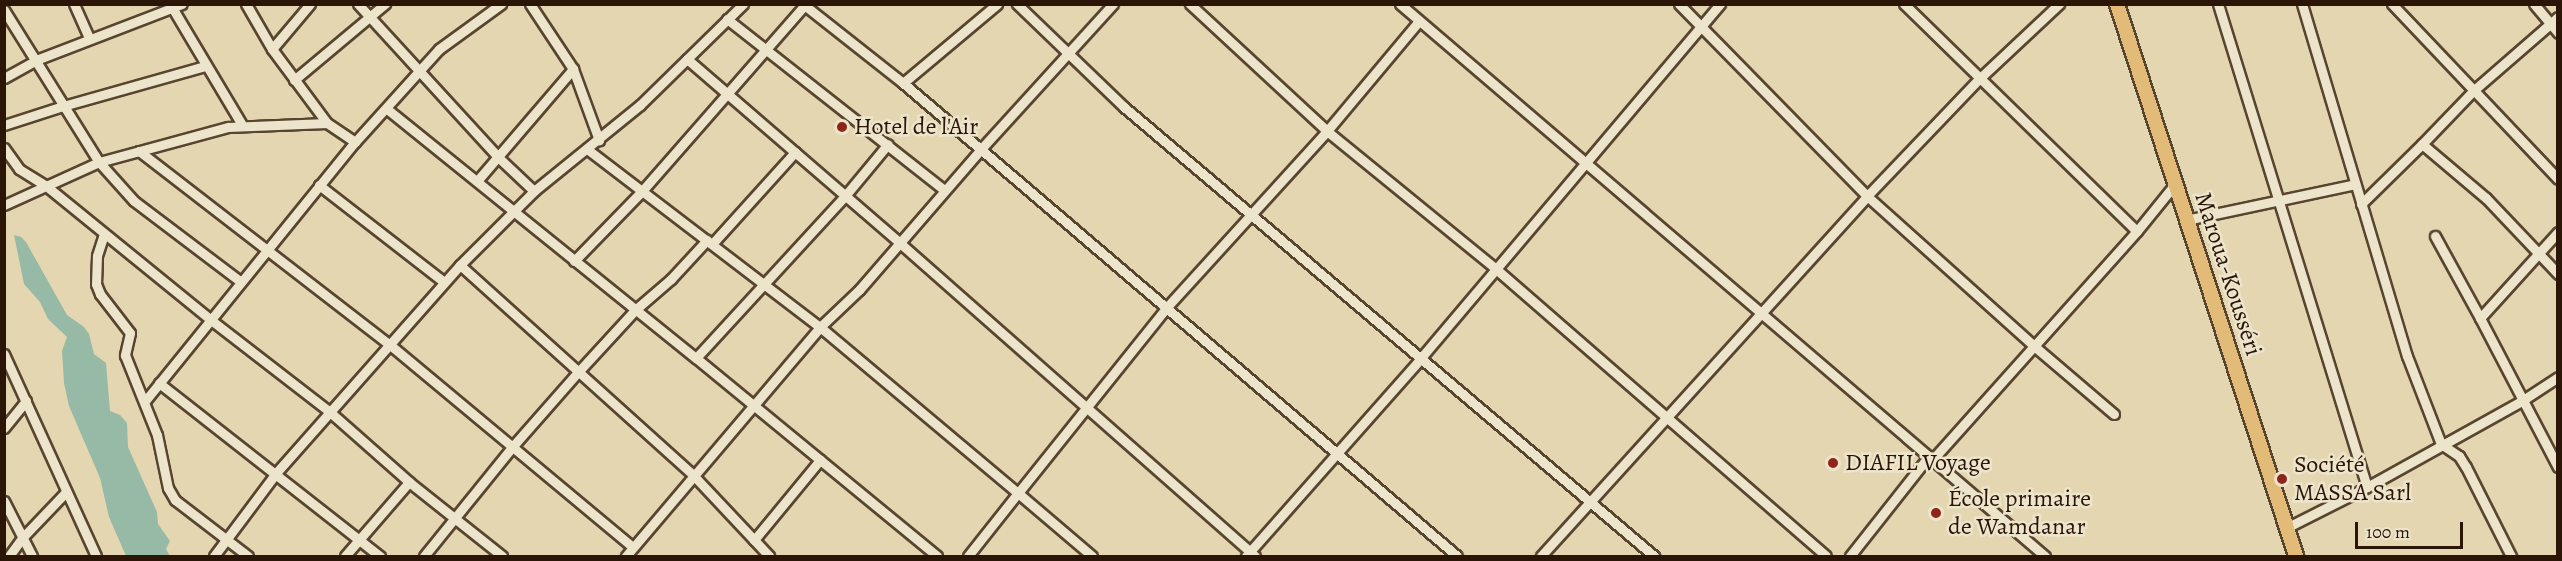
<!DOCTYPE html>
<meta charset="utf-8">
<style>
body{margin:0}
#map{position:relative;width:2562px;height:561px;overflow:hidden;background:#e4d6b0;font-family:Alegreya,serif}
div>[style]{position:absolute}
[style*='--x']{left:calc(var(--x)*1px);top:calc(var(--y)*1px);width:calc(var(--w)*1px);rotate:calc(var(--a)*1deg)}
.water>*{inset:0;background:#97baa6}
.roads{filter:drop-shadow(2px 0 #584530) drop-shadow(-2px 0 #584530) drop-shadow(0 2px #584530) drop-shadow(0 -2px #584530)}
.minor>*{height:9px;margin:-4.5px;padding:0 4.5px;transform-origin:4.5px;border-radius:4.5px;background:#ede4cc}
.highway>*{height:14px;margin:-7px;padding:0 7px;transform-origin:7px;border-radius:7px;background:#e2bb78}
.dots>*{width:16px;height:16px;translate:-50% -50%;box-sizing:border-box;border:3px solid #ede4cc;border-radius:50%}
span{translate:-50% -50%;white-space:nowrap;text-align:center;line-height:1.15;-webkit-text-stroke:5px #ede4cc;paint-order:stroke}
.poi-label{font-size:24px;color:#2a1506}
.left{translate:0 -50%;text-align:left}
.street-label{font-size:24px;color:#2a1506}
.frame{position:absolute;inset:0;border:6px solid #2a1506;pointer-events:none}
.scale{position:absolute;left:2355px;top:522px;width:108px;height:27px;box-sizing:border-box;border:3px solid #2a1506;border-top:0;padding-left:8px;font-size:18px;line-height:21px;white-space:nowrap;color:#2a1506;-webkit-text-stroke:4px #ede4cc;paint-order:stroke}
</style>
<div id="map">
<div class="water">
<i style="clip-path:polygon(14px 235px,21px 237px,26px 242px,67px 315px,84px 327px,89px 334px,94px 354px,106px 363px,110px 411px,120px 415px,127px 423px,128px 447px,157px 512px,158px 524px,170px 541px,166px 549px,170px 556px,126px 556px,109px 517px,100px 478px,69px 406px,64px 383px,62px 351px,67px 337px,48px 319px,40px 302px,24px 284px)"></i>
</div>
<div class="roads">
<div class="minor">
<i style="--x:74;--y:4;--w:37;--a:66"></i>
<i style="--x:170;--y:4;--w:141;--a:59.2"></i>
<i style="--x:246;--y:4;--w:52;--a:60"></i>
<i style="--x:272;--y:49;--w:92;--a:53.4"></i>
<i style="--x:327;--y:123;--w:34;--a:34"></i>
<i style="--x:358;--y:4;--w:209;--a:47.5"></i>
<i style="--x:499;--y:158;--w:48;--a:43.3"></i>
<i style="--x:530;--y:4;--w:78;--a:56.5"></i>
<i style="--x:573;--y:69;--w:76;--a:69.9"></i>
<i style="--x:803;--y:4;--w:127;--a:38.3"></i>
<i style="--x:903;--y:83;--w:728;--a:40.49"></i>
<i style="--x:1017;--y:4;--w:149;--a:43.9"></i>
<i style="--x:1124;--y:107;--w:695;--a:40.27"></i>
<i style="--x:1190;--y:4;--w:187;--a:42.8"></i>
<i style="--x:1327;--y:131;--w:218;--a:39.2"></i>
<i style="--x:1496;--y:269;--w:437;--a:41"></i>
<i style="--x:1400;--y:4;--w:849;--a:40.56"></i>
<i style="--x:1679;--y:4;--w:269;--a:45.6"></i>
<i style="--x:1867;--y:196;--w:224;--a:41.9"></i>
<i style="--x:2034;--y:346;--w:105;--a:40.4"></i>
<i style="--x:1904;--y:4;--w:325;--a:44.3"></i>
<i style="--x:2218;--y:4;--w:505;--a:72.86"></i>
<i style="--x:2302;--y:4;--w:367;--a:73.4"></i>
<i style="--x:2407;--y:356;--w:94;--a:68.9"></i>
<i style="--x:2441;--y:444;--w:22;--a:34"></i>
<i style="--x:2459;--y:456;--w:13;--a:58"></i>
<i style="--x:2466;--y:467;--w:100;--a:63.2"></i>
<i style="--x:2392;--y:4;--w:241;--a:46.5"></i>
<i style="--x:2534;--y:4;--w:38;--a:50"></i>
<i style="--x:4;--y:10;--w:179;--a:58"></i>
<i style="--x:99;--y:162;--w:52;--a:48.1"></i>
<i style="--x:134;--y:201;--w:134;--a:37.1"></i>
<i style="--x:2558;--y:17;--w:113;--a:139"></i>
<i style="--x:2473;--y:91;--w:74;--a:133.9"></i>
<i style="--x:2422;--y:144;--w:84;--a:40.2"></i>
<i style="--x:2486;--y:198;--w:105;--a:46.5"></i>
<i style="--x:727;--y:19;--w:276;--a:38.2"></i>
<i style="--x:272;--y:49;--w:59;--a:-49.8"></i>
<i style="--x:687;--y:59;--w:281;--a:40.8"></i>
<i style="--x:900;--y:243;--w:473;--a:41.4"></i>
<i style="--x:4;--y:78;--w:37;--a:-29"></i>
<i style="--x:36;--y:60;--w:156;--a:-21"></i>
<i style="--x:294;--y:80;--w:119;--a:-39.9"></i>
<i style="--x:903;--y:83;--w:123;--a:-40"></i>
<i style="--x:387;--y:109;--w:397;--a:38.9"></i>
<i style="--x:696;--y:358;--w:312;--a:39.4"></i>
<i style="--x:4;--y:125;--w:62;--a:-17.9"></i>
<i style="--x:63;--y:106;--w:148;--a:-15.7"></i>
<i style="--x:4;--y:148;--w:26;--a:54"></i>
<i style="--x:19;--y:169;--w:31;--a:32"></i>
<i style="--x:45;--y:185;--w:214;--a:39.1"></i>
<i style="--x:211;--y:320;--w:150;--a:37.7"></i>
<i style="--x:330;--y:412;--w:106;--a:41.5"></i>
<i style="--x:409;--y:482;--w:119;--a:38.5"></i>
<i style="--x:587;--y:149;--w:293;--a:37.4"></i>
<i style="--x:820;--y:327;--w:258;--a:40"></i>
<i style="--x:1018;--y:493;--w:238;--a:-51.3"></i>
<i style="--x:1167;--y:307;--w:238;--a:-47.7"></i>
<i style="--x:1327;--y:131;--w:143;--a:-50.1"></i>
<i style="--x:139;--y:151;--w:316;--a:37.7"></i>
<i style="--x:389;--y:344;--w:317;--a:39.8"></i>
<i style="--x:477;--y:181;--w:148;--a:-49.4"></i>
<i style="--x:319;--y:185;--w:158;--a:37.8"></i>
<i style="--x:2361;--y:204;--w:86;--a:-44.5"></i>
<i style="--x:4;--y:205;--w:104;--a:-24.4"></i>
<i style="--x:99;--y:162;--w:134;--a:-15.2"></i>
<i style="--x:228;--y:127;--w:99;--a:-2.3"></i>
<i style="--x:2186;--y:220;--w:173;--a:-12"></i>
<i style="--x:2558;--y:232;--w:116;--a:132.2"></i>
<i style="--x:2480;--y:318;--w:168;--a:62.4"></i>
<i style="--x:104;--y:234;--w:23;--a:108"></i>
<i style="--x:97;--y:256;--w:28;--a:92"></i>
<i style="--x:96;--y:284;--w:11;--a:68"></i>
<i style="--x:100;--y:294;--w:49;--a:52.4"></i>
<i style="--x:130;--y:333;--w:23;--a:103"></i>
<i style="--x:125;--y:355;--w:86;--a:68.2"></i>
<i style="--x:157;--y:435;--w:54;--a:78.3"></i>
<i style="--x:168;--y:488;--w:14;--a:60"></i>
<i style="--x:175;--y:500;--w:92;--a:37.5"></i>
<i style="--x:2435;--y:236;--w:94;--a:61.2"></i>
<i style="--x:712;--y:244;--w:124;--a:-47.9"></i>
<i style="--x:574;--y:261;--w:98;--a:-45.8"></i>
<i style="--x:642;--y:191;--w:246;--a:-48.8"></i>
<i style="--x:460;--y:265;--w:315;--a:42"></i>
<i style="--x:694;--y:476;--w:110;--a:46.8"></i>
<i style="--x:4;--y:354;--w:222;--a:65.5"></i>
<i style="--x:696;--y:358;--w:220;--a:-47.4"></i>
<i style="--x:845;--y:196;--w:67;--a:-50.4"></i>
<i style="--x:159;--y:383;--w:281;--a:38.1"></i>
<i style="--x:145;--y:401;--w:333;--a:-51"></i>
<i style="--x:355;--y:142;--w:125;--a:-47.9"></i>
<i style="--x:439;--y:49;--w:77;--a:-36"></i>
<i style="--x:4;--y:428;--w:35;--a:-51"></i>
<i style="--x:1933;--y:459;--w:306;--a:-48.2"></i>
<i style="--x:2137;--y:231;--w:60;--a:-51"></i>
<i style="--x:4;--y:501;--w:62;--a:63"></i>
<i style="--x:2286;--y:528;--w:91;--a:-26.8"></i>
<i style="--x:2367;--y:487;--w:179;--a:-29.1"></i>
<i style="--x:2523;--y:400;--w:42;--a:-33.3"></i>
<i style="--x:754;--y:540;--w:104;--a:-50.5"></i>
<i style="--x:9;--y:556;--w:24;--a:-54"></i>
<i style="--x:23;--y:537;--w:62;--a:-46.3"></i>
<i style="--x:214;--y:556;--w:104;--a:-53.2"></i>
<i style="--x:276;--y:473;--w:278;--a:-48.5"></i>
<i style="--x:460;--y:265;--w:105;--a:-45"></i>
<i style="--x:534;--y:191;--w:136;--a:-39.1"></i>
<i style="--x:640;--y:105;--w:144;--a:-44.4"></i>
<i style="--x:345;--y:556;--w:98;--a:-49.1"></i>
<i style="--x:424;--y:556;--w:141;--a:-51"></i>
<i style="--x:513;--y:446;--w:100;--a:-48.7"></i>
<i style="--x:579;--y:371;--w:83;--a:-47.4"></i>
<i style="--x:635;--y:310;--w:48;--a:-40.7"></i>
<i style="--x:671;--y:279;--w:53;--a:-47.3"></i>
<i style="--x:626;--y:556;--w:300;--a:-49.7"></i>
<i style="--x:820;--y:327;--w:54;--a:-43.5"></i>
<i style="--x:859;--y:290;--w:186;--a:-49.1"></i>
<i style="--x:981;--y:149;--w:196;--a:-47.7"></i>
<i style="--x:968;--y:556;--w:80;--a:-51.6"></i>
<i style="--x:1018;--y:493;--w:97;--a:40.4"></i>
<i style="--x:1246;--y:556;--w:263;--a:-48.5"></i>
<i style="--x:1420;--y:359;--w:465;--a:-49.8"></i>
<i style="--x:1541;--y:556;--w:486;--a:-47.8"></i>
<i style="--x:1867;--y:196;--w:162;--a:-46.3"></i>
<i style="--x:1979;--y:79;--w:110;--a:-43.2"></i>
<i style="--x:1850;--y:556;--w:127;--a:-51.7"></i>
</div>
<div class="highway">
<i style="--x:2117;--y:4;--w:580;--a:72.03"></i>
</div>
</div>
<div class="dots">
<i style="left:842px;top:127px;background:#8f2418"></i>
<i style="left:1833px;top:463px;background:#8f2418"></i>
<i style="left:2282px;top:479px;background:#8f2418"></i>
<i style="left:1936px;top:513px;background:#8f2418"></i>
</div>
<div class="poi-label">
<span class="left" style="left:854px;top:127px">Hotel de l'Air</span>
<span class="left" style="left:1845px;top:463px">DIAFIL Voyage</span>
<span class="left" style="left:2294px;top:479px">Société<br>MASSA Sarl</span>
<span class="left" style="left:1948px;top:513px">École primaire<br>de Wamdanar</span>
</div>
<div class="street-label">
<span style="left:2228px;top:274px;rotate:72deg">Maroua-Kousséri</span>
</div>
<div class="frame"></div>
<div class="scale">100 m</div>
</div>
